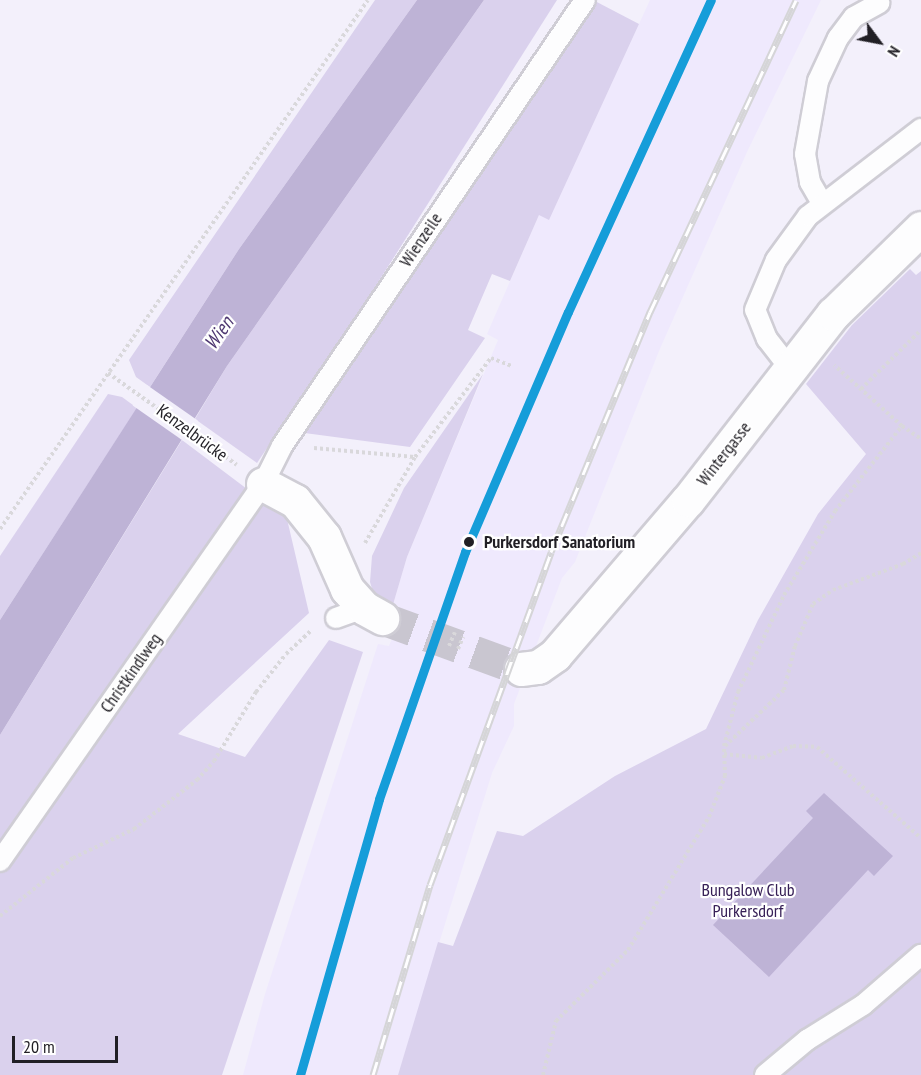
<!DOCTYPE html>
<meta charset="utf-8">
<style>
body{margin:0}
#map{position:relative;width:921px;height:1075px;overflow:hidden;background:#f3f0fb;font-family:"PT Sans Narrow",sans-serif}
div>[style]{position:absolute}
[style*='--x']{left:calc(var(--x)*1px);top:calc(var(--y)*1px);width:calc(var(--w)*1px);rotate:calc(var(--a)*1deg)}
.built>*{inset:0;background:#efe9fd}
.green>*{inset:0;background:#dad1ed}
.water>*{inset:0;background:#beb3d6}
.pier>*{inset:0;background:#f3f0fb;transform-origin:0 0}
.street-tunnel>*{height:33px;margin-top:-16.5px;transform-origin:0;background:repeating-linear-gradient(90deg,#c9c6d0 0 33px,transparent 0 49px)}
.path>*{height:4px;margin-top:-2px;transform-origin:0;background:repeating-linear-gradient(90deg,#d9d8db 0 3px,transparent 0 6px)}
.roads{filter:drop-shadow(2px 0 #cfcdd5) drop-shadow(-2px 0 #cfcdd5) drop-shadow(0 2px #cfcdd5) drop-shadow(0 -2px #cfcdd5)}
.lane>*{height:20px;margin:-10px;padding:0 10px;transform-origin:10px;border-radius:10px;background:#fdfdfe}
.street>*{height:33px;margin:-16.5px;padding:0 16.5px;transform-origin:16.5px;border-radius:16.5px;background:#fdfdfe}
.rail>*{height:7px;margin-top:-3.5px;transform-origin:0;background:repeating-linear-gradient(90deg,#fff 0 14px,#d5d5d7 0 28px);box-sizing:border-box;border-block:2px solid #d5d5d7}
.rail-1>*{height:9px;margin:-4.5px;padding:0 4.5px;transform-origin:4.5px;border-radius:4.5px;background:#159dd9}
.dots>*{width:16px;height:16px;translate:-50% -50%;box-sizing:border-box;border:3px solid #fff;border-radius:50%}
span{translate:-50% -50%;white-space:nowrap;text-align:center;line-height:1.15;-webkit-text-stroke:4.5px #fff;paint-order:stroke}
.street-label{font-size:18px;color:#211f25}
.stop-label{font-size:18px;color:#211f25;font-weight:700}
.left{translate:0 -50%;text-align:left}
.park-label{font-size:18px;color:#372057}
.water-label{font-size:20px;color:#4e3771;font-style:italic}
.north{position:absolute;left:849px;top:12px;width:60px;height:60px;-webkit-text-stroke:4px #fff;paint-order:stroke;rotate:122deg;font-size:16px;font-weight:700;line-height:24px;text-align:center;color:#211f25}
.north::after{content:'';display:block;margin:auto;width:21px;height:27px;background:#211f25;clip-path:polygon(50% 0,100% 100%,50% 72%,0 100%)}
.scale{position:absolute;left:12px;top:1036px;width:106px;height:27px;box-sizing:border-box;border:3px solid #211f25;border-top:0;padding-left:8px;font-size:18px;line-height:21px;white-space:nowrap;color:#211f25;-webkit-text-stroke:4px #fff;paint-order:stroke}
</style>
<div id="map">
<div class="built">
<i style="clip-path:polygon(650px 0,821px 0,747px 152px,659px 351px,575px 562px,562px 578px,514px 704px,514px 726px,492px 773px,398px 1075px,243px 1075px,265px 994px,378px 644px,389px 646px,402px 615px,392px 608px,407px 557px,498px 340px,487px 334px,539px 215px,554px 209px)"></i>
</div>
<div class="green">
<i style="clip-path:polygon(375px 0,417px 0,239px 249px,150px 387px,136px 377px,129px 360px)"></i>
<i style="clip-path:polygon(484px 0,557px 0,370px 295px,257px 463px,195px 419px,227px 366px)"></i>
<i style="clip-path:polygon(593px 0,639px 24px,549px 220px,539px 215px,510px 281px,492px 274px,468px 330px,485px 338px,410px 447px,297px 432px)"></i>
<i style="clip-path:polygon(910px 269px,916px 275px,921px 271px,921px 1075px,398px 1075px,438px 942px,453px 946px,497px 831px,523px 836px,615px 776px,706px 729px,758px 620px,818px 514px,866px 454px,806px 384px,852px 325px)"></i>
<i style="clip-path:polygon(483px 374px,407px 557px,392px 608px,374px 595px,370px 582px,372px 556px,404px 488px)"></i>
<i style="clip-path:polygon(108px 394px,122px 397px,137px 408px,0 620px,0 556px)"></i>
<i style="clip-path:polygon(182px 440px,287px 519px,309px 613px,178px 734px,245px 757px,329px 640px,363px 652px,222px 1075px,0 1075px,0 735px)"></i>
</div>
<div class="water">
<i style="clip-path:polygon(417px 0,484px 0,227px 366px,0 735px,0 620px,239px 249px)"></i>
<i style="clip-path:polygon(824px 793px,893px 856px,874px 876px,868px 870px,769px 977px,713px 925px,813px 818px,806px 811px)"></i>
</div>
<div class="pier">
<i style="left:147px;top:385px;width:62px;height:25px;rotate:35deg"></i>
</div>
<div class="street-tunnel">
<i style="--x:382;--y:618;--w:148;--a:20.1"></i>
</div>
<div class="path">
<i style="--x:108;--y:373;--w:158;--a:35.5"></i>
<i style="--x:861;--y:389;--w:84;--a:-44.5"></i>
<i style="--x:902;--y:426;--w:23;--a:34"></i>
<i style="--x:314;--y:448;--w:101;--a:5.1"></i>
<i style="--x:0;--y:529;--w:644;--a:-55.18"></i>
<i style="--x:365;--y:543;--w:99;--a:-59.8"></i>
<i style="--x:415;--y:457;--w:125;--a:-52.5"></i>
<i style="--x:491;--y:358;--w:22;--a:21"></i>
<i style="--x:449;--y:646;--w:15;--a:-67"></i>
<i style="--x:458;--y:649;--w:13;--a:-67"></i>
<i style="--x:725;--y:746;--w:81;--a:-43.5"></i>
<i style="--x:784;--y:690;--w:45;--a:-76"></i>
<i style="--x:795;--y:646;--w:46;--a:-66.8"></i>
<i style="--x:813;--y:604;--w:24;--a:-35"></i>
<i style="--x:833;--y:590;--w:75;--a:-20.4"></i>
<i style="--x:903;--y:564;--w:21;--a:-31"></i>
<i style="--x:724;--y:754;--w:38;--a:6"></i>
<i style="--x:762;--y:758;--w:33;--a:-21"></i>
<i style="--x:793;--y:746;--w:24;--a:2"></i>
<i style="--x:817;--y:747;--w:138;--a:41.2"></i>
<i style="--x:0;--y:916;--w:93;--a:-38.5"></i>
<i style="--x:73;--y:858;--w:68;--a:-25.4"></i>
<i style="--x:134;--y:829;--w:80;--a:-37.9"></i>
<i style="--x:197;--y:780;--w:25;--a:-48"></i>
<i style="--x:214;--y:761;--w:81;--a:-58.7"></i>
<i style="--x:256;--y:692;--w:48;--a:-51.7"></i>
<i style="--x:286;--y:654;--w:34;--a:-43"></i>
<i style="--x:543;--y:1075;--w:56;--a:-76.5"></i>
<i style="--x:556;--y:1021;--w:101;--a:-44.6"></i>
<i style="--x:628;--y:950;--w:156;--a:-58.7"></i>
<i style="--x:709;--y:817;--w:44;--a:-68.7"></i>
<i style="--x:725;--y:776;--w:30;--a:-92"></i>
<i style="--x:724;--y:746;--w:56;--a:-75.5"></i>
<i style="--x:738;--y:692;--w:107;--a:-64.6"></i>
<i style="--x:784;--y:595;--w:98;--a:-58.7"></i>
<i style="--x:835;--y:511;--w:108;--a:-51.8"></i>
<i style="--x:902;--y:426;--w:91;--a:-138.1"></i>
</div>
<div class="roads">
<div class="lane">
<i style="--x:822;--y:203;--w:24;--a:-120"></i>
<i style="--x:810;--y:182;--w:28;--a:-100"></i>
<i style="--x:805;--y:154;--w:74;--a:-79.9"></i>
<i style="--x:818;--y:81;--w:47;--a:-65.1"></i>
<i style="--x:838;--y:38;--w:26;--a:-53"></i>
<i style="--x:854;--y:17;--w:29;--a:-29"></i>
<i style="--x:789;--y:367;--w:36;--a:-128"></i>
<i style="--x:767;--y:339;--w:31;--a:-112"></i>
<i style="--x:755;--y:310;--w:54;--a:-67.2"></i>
<i style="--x:776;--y:260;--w:54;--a:-54"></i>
<i style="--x:808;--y:216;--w:143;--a:-37.6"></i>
<i style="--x:336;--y:618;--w:30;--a:-20"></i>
<i style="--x:0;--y:861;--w:460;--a:-55.1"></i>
<i style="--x:263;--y:484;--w:42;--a:-63.4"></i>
<i style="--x:282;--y:446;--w:539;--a:-55.81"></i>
<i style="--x:765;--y:1075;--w:55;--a:-39.8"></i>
<i style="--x:807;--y:1040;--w:66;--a:-32"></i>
<i style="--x:863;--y:1005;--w:77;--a:-40.8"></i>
</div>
<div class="street">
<i style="--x:263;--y:484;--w:36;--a:28"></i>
<i style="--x:295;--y:501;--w:46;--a:51.1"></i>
<i style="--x:324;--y:537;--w:57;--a:66.1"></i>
<i style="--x:347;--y:589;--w:25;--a:48"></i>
<i style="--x:364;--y:608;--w:21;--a:29"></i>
<i style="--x:521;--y:669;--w:17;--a:-7"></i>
<i style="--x:538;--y:667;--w:21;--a:-35"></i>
<i style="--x:555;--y:655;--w:204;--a:-49.4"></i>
<i style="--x:688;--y:500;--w:236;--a:-52.1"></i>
<i style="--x:833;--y:314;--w:123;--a:-44.3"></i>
</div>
</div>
<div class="rail">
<i style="--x:373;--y:1075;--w:198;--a:-73.3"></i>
<i style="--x:430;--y:885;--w:354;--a:-70"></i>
<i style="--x:551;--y:552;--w:260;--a:-67.6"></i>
<i style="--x:650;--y:312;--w:344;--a:-64.9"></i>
</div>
<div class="rail-1">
<i style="--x:300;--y:1075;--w:287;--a:-74"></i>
<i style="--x:379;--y:799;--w:262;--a:-70.8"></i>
<i style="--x:465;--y:552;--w:261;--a:-66.8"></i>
<i style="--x:568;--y:312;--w:343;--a:-65.4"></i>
</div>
<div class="dots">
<i style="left:469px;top:542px;background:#211f25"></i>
</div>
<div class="street-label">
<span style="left:421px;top:240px;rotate:-56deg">Wienzeile</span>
<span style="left:192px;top:433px;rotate:36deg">Kenzelbrücke</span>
<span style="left:724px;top:454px;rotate:-52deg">Wintergasse</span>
<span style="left:131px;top:673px;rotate:-55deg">Christkindlweg</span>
</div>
<div class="stop-label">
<span class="left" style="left:484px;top:542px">Purkersdorf Sanatorium</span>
</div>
<div class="park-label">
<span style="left:748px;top:901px">Bungalow Club<br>Purkersdorf</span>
</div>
<div class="water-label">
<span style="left:219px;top:333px;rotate:-55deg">Wien</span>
</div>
<div class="north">N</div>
<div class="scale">20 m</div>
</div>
